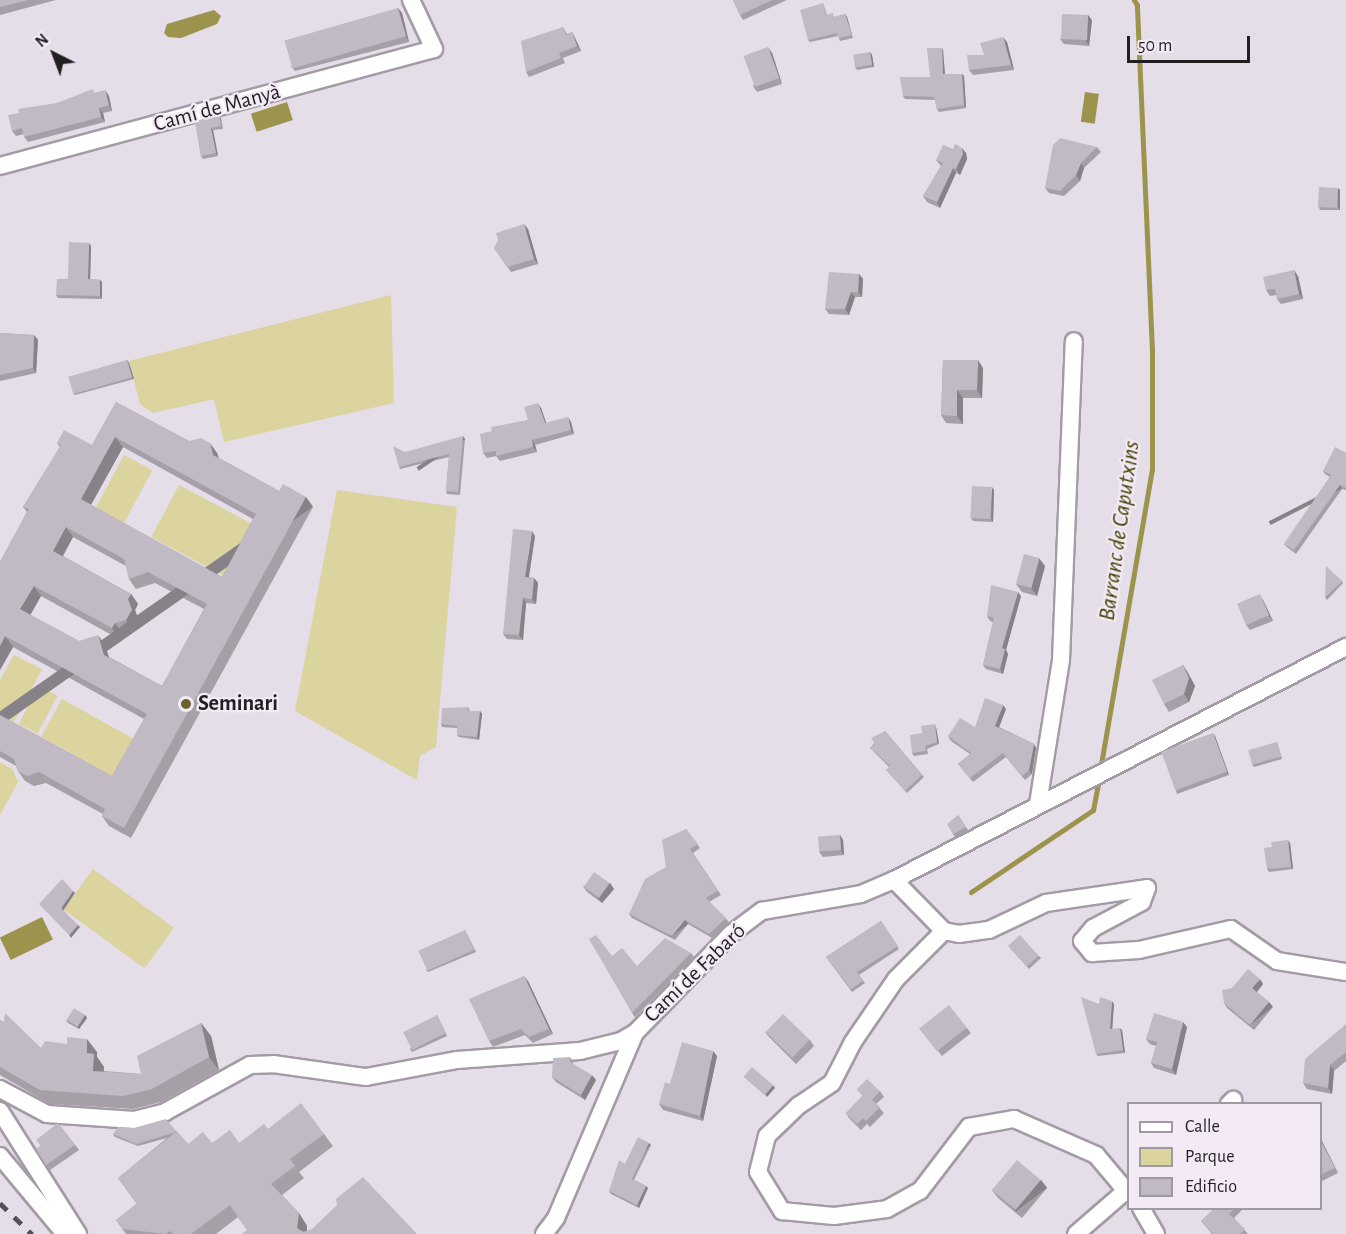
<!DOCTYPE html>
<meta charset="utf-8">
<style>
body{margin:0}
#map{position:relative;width:1346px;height:1234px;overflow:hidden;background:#e5dde7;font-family:"Alegreya Sans",sans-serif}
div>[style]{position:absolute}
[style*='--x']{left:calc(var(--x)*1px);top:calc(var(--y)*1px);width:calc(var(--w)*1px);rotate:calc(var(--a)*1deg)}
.green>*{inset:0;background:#dbd49e;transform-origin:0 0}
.water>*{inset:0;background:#9c934c;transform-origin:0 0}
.stream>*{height:5px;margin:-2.5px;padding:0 2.5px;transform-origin:2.5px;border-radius:2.5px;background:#9c934c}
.roads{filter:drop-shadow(2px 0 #a39ba5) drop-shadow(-2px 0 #a39ba5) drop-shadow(0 2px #a39ba5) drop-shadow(0 -2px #a39ba5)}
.minor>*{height:16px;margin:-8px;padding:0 8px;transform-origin:8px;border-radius:8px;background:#fff}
.rail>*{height:4.5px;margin-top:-2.25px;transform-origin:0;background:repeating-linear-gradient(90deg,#545055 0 10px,transparent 0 20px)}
.wall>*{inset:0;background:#a69fa8}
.shaded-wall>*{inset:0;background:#878288;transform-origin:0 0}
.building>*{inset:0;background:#c1b9c3;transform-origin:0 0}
.dots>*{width:16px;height:16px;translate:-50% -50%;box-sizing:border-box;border:3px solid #f3eaf5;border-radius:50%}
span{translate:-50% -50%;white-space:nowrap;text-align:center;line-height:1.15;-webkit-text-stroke:4.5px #f3eaf5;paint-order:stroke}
.street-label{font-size:22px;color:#221f23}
.poi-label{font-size:22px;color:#221f23;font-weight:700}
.left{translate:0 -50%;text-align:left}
.water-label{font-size:24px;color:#4a4309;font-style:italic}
.legend{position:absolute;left:1127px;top:1102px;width:195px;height:108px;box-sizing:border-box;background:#f3eaf5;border:2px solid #9f99a1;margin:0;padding:8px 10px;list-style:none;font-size:18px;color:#221f23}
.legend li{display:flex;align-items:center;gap:12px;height:30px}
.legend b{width:30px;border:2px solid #9f99a1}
.north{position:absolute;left:24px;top:24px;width:60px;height:60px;-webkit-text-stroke:4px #f3eaf5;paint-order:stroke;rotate:318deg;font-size:16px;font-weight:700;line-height:24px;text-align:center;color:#221f23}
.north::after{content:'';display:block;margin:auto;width:21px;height:27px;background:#221f23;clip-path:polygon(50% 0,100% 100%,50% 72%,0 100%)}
.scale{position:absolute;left:1127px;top:36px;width:123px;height:27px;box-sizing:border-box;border:3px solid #221f23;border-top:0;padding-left:8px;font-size:18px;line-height:21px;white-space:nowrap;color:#221f23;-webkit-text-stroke:4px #f3eaf5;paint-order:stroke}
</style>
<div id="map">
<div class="green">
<i style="clip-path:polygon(391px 295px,394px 403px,224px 442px,214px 399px,153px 413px,140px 404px,129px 361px)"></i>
<i style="left:124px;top:455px;width:32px;height:60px;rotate:28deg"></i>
<i style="left:179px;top:485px;width:89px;height:59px;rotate:28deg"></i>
<i style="clip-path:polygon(337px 490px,457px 507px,436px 747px,420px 756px,417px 780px,295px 711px)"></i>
<i style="clip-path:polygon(14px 655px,42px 669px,14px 722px,0 715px,0 680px)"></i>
<i style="left:39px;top:686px;width:21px;height:43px;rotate:28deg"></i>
<i style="left:62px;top:699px;width:88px;height:43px;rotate:29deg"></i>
<i style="clip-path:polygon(0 762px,13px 770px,18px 782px,0 815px)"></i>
<i style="left:93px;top:869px;width:100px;height:50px;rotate:36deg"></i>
</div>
<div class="water">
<i style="clip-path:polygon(214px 10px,221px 16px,217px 24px,181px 38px,168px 37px,164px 33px,167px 24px)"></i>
<i style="left:1085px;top:92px;width:14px;height:30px;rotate:8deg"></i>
<i style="left:287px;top:102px;width:19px;height:38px;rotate:72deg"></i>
<i style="left:42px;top:917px;width:25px;height:47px;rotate:64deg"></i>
</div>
<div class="stream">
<i style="--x:1100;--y:770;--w:304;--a:-80.2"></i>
<i style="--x:1152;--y:470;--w:119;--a:-90"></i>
<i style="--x:1152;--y:351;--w:346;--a:-92.5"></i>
<i style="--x:1137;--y:5;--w:6;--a:-121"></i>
<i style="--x:971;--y:892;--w:147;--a:-33.9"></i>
<i style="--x:1093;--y:810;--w:32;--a:-79"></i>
</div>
<div class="roads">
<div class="minor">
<i style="--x:0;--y:166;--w:449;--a:-15.1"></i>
<i style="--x:434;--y:49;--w:54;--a:-115.1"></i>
<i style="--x:1038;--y:804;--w:146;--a:-80.9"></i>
<i style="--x:1061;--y:660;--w:319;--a:-87.7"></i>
<i style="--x:894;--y:880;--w:71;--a:45.6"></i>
<i style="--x:944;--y:931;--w:68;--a:135"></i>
<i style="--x:896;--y:979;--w:76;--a:124.3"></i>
<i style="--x:853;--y:1042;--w:46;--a:117.1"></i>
<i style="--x:832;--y:1083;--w:40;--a:146"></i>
<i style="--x:799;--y:1105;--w:45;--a:135.9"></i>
<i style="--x:767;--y:1136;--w:37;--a:104"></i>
<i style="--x:758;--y:1172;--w:46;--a:58.4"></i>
<i style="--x:782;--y:1211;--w:52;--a:5.5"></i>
<i style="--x:834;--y:1216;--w:53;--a:-7.5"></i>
<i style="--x:887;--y:1209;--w:38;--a:-29"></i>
<i style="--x:920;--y:1191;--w:81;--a:-52.6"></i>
<i style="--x:969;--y:1127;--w:46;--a:-10.1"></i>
<i style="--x:1014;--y:1119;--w:90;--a:23.7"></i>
<i style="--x:1096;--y:1155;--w:50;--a:49.9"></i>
<i style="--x:944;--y:931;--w:15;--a:11"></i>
<i style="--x:959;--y:934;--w:30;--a:-8"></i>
<i style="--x:989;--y:930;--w:63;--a:-25.3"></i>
<i style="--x:1046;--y:903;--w:102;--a:-8.4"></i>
<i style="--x:1147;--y:888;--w:15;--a:110"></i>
<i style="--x:1142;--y:902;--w:55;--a:152"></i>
<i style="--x:1093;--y:928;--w:17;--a:130"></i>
<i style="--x:1082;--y:941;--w:16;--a:50"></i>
<i style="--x:1092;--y:953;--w:47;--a:-3.7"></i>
<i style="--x:1139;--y:950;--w:94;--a:-12.9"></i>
<i style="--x:1231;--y:929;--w:56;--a:34.8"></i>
<i style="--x:1277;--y:961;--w:70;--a:9.1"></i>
<i style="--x:0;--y:1089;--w:53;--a:28"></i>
<i style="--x:47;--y:1114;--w:87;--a:3.9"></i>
<i style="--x:134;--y:1120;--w:32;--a:-14"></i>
<i style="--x:165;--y:1112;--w:97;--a:-28.9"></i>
<i style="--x:250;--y:1065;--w:23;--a:-2"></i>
<i style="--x:273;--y:1064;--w:94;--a:8"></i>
<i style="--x:366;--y:1077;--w:93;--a:-10.6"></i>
<i style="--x:457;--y:1060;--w:123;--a:-4.2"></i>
<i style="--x:580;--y:1051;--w:42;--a:-13.7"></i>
<i style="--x:621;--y:1041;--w:16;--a:-30"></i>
<i style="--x:635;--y:1033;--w:138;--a:-45.9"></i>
<i style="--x:731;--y:934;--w:39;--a:-37"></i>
<i style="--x:762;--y:911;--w:100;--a:-9.7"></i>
<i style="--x:861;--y:894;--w:36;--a:-23"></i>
<i style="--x:894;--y:880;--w:509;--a:-27.27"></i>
<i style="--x:1229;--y:1104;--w:6;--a:-45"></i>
<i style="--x:0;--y:1111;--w:146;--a:57.6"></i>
<i style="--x:0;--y:1156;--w:102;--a:50.2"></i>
<i style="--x:1141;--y:1208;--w:30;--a:60"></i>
<i style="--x:544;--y:1234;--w:20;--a:-53"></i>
<i style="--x:556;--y:1218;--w:201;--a:-66.9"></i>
<i style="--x:1076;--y:1234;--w:69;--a:-40.9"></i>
</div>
</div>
<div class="rail">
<i style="--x:0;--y:1203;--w:45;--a:44.1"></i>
</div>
<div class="wall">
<i style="clip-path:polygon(0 0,56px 0,0 15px)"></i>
<i style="clip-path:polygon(733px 0,787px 0,743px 20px,740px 15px)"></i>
<i style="clip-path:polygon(823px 3px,827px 15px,835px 17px,845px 14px,847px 17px,853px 38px,840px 41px,838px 36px,810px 42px,808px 40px)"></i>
<i style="clip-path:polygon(398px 8px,402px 13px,409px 42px,295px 71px,291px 66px)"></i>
<i style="clip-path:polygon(1092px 20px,1089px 46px,1064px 44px,1060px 39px)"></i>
<i style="clip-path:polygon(563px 27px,567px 34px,572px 32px,575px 38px,581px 51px,563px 58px,565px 63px,529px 77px,526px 72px)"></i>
<i style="clip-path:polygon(1007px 42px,1014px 70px,973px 75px,969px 70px,984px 55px)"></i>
<i style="clip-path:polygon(943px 50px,945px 74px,962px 74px,964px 76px,966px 108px,939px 112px,937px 109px,935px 100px,905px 99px,903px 96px,930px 77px)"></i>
<i style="clip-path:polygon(870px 52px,872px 55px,874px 67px,857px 70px,855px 67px)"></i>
<i style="clip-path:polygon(772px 53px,782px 84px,757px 92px,753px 86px)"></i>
<i style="clip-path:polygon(96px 93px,109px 96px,112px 111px,103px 113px,105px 122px,28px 142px,24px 137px,24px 134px,16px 136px,12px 131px,57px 103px)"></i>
<i style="clip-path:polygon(221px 117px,223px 129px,213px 130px,218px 156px,203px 159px,201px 156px,195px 121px)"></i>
<i style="clip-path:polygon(1097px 147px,1101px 152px,1084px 168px,1080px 181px,1064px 196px,1049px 193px,1045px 188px)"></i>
<i style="clip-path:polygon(966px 153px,967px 159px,960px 175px,956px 173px,940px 208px,927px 202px,923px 196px,941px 166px,936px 160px)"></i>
<i style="clip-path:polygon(1338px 188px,1340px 190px,1340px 210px,1320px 210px,1319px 207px)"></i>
<i style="clip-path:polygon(528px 229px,538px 264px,511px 272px,494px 248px)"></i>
<i style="clip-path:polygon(91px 246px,90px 279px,100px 280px,102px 282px,102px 299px,58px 298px,56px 295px)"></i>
<i style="clip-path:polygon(859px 274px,863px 279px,862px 297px,855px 297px,849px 315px,829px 314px,825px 309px)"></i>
<i style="clip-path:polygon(1298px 276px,1303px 299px,1281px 304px,1277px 299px,1276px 295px,1270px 296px,1266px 290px)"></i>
<i style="clip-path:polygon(0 333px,34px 335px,38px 340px,36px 373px,0 381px)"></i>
<i style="clip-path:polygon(127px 360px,129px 363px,134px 379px,75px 395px,73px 393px)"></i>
<i style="clip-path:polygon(943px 360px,983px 368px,982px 398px,963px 398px,963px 424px,946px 423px,941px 415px)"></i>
<i style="clip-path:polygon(evenodd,116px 402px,189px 441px,217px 453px,219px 458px,279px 491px,306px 497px,313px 507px,131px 838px,109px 826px,102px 816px,103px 814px,46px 783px,34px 786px,25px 781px,18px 771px,16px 766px,0 757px,0 715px,112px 776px,144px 719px,13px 647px,0 670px,0 562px,27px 512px,23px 507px,60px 447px,57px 443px,92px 445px,116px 402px,123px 447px,253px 519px,222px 577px,91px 505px,123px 447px,116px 402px,73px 537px,126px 566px,129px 579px,136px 589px,155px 583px,204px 609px,162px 686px,109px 657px,105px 645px,79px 641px,30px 615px,41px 596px,119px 639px,122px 633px,133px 631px,139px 621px,135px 610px,138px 604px,131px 594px,63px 556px,73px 537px)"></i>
<i style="clip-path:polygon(541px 408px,546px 423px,571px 422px,574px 434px,535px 445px,537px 452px,500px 461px,496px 456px,487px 458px,483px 453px,492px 431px,528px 420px)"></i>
<i style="clip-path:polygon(465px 439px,460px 495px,447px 494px,446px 491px,449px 457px,400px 469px,399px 467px)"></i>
<i style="clip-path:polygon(1346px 453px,1346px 490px,1342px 489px,1296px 554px,1287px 547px,1284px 544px,1330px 477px,1325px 474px,1323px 471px)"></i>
<i style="clip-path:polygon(994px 490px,993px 522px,973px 521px,971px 518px)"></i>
<i style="clip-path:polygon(535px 536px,529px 577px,534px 578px,538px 583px,536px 604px,526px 603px,523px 640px,507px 639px,503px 634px)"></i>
<i style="clip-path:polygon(1045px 566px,1037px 596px,1022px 592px,1016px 584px)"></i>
<i style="clip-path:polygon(1342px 581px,1343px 583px,1327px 600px,1325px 597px)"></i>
<i style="clip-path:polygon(1021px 596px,1006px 650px,1008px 654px,1003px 674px,986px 669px,983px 665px,993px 622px,990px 621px,987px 616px)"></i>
<i style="clip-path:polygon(1263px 600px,1273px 621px,1250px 630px,1246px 625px)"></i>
<i style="clip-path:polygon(1183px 665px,1188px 673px,1195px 686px,1189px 702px,1169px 712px,1164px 704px)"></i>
<i style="clip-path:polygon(468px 707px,470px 711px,480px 711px,482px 714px,479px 740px,459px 737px,457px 735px,457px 728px,442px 727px,441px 724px)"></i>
<i style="clip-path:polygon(1006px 709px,999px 727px,1034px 744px,1036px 748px,1032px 774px,1025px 780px,1006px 757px,973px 782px,958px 764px,970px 754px,951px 741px,948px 736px,975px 727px)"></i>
<i style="clip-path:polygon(936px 727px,939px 744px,927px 749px,928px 754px,914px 756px,912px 753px)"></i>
<i style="clip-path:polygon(885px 731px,924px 777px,907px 793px,888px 772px,889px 767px,870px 748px)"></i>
<i style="clip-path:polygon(1215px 736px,1229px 775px,1177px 794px,1176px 791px)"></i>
<i style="clip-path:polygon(1277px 742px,1278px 745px,1282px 759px,1254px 767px,1252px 764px)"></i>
<i style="clip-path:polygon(958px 815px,968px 830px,955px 837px,953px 834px)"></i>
<i style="clip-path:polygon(686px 829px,700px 848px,693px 853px,721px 895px,709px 902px,729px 922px,712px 938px,688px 924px,675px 940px,632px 918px,629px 914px,666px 867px)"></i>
<i style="clip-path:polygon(840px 835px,843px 840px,844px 855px,823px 857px,819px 852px)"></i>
<i style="clip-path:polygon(1290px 843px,1293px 869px,1269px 872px,1267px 869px,1272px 847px)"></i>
<i style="clip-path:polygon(610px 883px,614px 889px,602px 903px,587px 892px,583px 886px)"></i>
<i style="clip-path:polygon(881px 921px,899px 949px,859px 975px,865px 983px,852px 992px,826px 957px)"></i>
<i style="clip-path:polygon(465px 930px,476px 952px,428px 972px,426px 970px)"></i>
<i style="clip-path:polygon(1010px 948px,1039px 956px,1041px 958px,1029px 969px)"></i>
<i style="clip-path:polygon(691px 953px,694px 957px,635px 1017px,632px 1013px,612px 956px,637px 966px)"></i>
<i style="clip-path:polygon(528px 981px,553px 1034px,533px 1043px,525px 1035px,493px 1047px,489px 1041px)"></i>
<i style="clip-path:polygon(1263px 984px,1257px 992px,1269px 1002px,1273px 1007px,1254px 1030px,1227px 1008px,1224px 1003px)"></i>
<i style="clip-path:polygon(1099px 1004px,1114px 1004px,1112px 1029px,1122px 1030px,1125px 1053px,1098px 1056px,1096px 1054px)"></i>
<i style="clip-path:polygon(85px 1015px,87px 1018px,79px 1029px,68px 1023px,66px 1020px)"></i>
<i style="clip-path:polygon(437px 1015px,447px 1036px,412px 1052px,410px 1049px)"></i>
<i style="clip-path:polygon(0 1020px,41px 1048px,97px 1052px,97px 1057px,104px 1067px,104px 1071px,141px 1074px,201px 1023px,211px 1036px,219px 1070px,161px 1102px,133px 1109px,50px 1104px,0 1075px)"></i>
<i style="clip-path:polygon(1346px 1024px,1346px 1061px,1334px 1071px,1332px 1094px,1307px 1089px,1303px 1083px)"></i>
<i style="clip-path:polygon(1187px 1027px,1176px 1075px,1154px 1068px,1151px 1063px,1156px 1046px,1150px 1044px,1146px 1039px)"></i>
<i style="clip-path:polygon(967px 1028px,971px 1033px,942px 1056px,924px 1034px)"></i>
<i style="clip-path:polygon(765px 1032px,810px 1040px,814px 1046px,796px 1064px,769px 1037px)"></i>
<i style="clip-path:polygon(717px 1056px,703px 1121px,663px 1110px,659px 1104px,670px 1084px)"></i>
<i style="clip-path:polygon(570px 1057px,573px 1062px,573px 1064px,596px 1080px,585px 1100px,556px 1082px,552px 1077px)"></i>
<i style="clip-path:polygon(857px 1089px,880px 1091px,884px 1097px,876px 1104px,884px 1113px,870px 1127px,867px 1124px,861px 1130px,849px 1118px,846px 1113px,863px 1096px)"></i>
<i style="clip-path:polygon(58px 1123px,79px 1150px,50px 1170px,36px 1149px,41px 1146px)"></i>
<i style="clip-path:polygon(268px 1129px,324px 1134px,333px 1146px,299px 1172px,304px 1178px,282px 1195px,299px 1213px,307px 1226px,307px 1231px,417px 1234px,247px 1230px,238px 1217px,216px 1234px,126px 1234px,116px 1220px,137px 1204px,118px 1178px,167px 1138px,138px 1146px,115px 1137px,113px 1134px,176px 1131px,188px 1144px,239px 1143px)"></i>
<i style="clip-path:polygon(1320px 1139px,1338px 1173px,1320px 1182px)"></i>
<i style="clip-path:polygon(651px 1145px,634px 1180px,646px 1186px,648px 1188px,639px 1208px,611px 1194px,609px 1191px,625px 1164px)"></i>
<i style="clip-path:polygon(1041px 1180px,1047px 1188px,1022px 1218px,998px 1198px,992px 1190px)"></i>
<i style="clip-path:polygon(1214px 1209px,1242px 1209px,1242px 1210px,1234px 1218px,1248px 1234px,1212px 1234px,1201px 1221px)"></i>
</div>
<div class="shaded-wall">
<i style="clip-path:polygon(398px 8px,402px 13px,409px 42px,406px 36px)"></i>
<i style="clip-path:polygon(845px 14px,847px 17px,853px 38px)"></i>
<i style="clip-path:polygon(1088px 15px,1092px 20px,1089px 46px,1086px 41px)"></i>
<i style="clip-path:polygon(572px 32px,575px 38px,581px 51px,577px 46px)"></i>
<i style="clip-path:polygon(1003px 37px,1007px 42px,1014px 70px,1011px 65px)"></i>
<i style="clip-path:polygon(768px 47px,772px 53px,782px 84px,779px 78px)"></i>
<i style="clip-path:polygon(942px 48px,943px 50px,945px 77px,943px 74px)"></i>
<i style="clip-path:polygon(870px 52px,872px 55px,874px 67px,872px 65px)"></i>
<i style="clip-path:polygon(962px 74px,964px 76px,966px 108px,964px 105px)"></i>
<i style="clip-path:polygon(105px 90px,109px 96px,112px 111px,109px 105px)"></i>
<i style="clip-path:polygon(99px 108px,103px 113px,105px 122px,101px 117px)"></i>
<i style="clip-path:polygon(211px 128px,213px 130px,218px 156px,216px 153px)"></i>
<i style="clip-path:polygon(962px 148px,966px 153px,967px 159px,960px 175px,956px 169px)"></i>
<i style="clip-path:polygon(1081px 163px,1084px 168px,1080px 181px,1076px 175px)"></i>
<i style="clip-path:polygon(953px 168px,956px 173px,940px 208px,937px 202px)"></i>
<i style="clip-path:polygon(1338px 188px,1340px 190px,1340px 210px,1338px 207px)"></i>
<i style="clip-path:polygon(524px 224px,528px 229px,538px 264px,534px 259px)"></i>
<i style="clip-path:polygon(89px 243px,91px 246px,90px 282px,88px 279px)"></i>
<i style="clip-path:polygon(1294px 270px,1298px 276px,1303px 299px,1299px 294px)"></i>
<i style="clip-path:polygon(859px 274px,863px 279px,862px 297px,858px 292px)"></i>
<i style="clip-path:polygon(100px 280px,102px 282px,102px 299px,100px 296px)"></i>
<i style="clip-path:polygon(851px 292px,855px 297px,849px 315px,845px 309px)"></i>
<i style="clip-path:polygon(34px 335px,38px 340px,36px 373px,33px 368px)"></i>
<i style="clip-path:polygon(127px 360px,129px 363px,134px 379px,132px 377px)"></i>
<i style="clip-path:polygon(978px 360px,983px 368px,982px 398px,977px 390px)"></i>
<i style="clip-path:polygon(957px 390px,963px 398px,963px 424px,957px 416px)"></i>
<i style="clip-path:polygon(538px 403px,541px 408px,548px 428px,545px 423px)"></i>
<i style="clip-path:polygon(568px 417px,571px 422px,574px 434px,571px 430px)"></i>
<i style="left:463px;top:436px;width:4px;height:56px;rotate:56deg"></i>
<i style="clip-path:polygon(115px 437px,123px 447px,88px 510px,81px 499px)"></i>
<i style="clip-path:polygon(532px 440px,535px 445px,537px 452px,533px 447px)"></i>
<i style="clip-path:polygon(210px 443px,217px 453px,221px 466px,213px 455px)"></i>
<i style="left:1340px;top:485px;width:4px;height:80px;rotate:63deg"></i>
<i style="clip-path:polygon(992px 487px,994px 490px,993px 522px,991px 519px)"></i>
<i style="left:306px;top:497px;width:12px;height:378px;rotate:55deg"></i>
<i style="clip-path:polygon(66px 527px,73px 537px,60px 561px,53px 551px)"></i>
<i style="clip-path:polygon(532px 531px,535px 536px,528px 582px,525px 577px)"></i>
<i style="clip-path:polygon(1039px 558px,1045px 566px,1037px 596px,1031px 588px)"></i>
<i style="clip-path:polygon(534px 578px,538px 583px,536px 604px,532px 599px)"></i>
<i style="clip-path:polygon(34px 586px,41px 596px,28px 619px,20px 609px)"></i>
<i style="clip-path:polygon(1018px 592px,1021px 596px,1006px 650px,1008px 654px,1003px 674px,1000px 669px,1002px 648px)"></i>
<i style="clip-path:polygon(131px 594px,138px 604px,135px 610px,139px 621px,133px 631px,126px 620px,128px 599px)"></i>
<i style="clip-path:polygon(1260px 594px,1263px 600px,1273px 621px,1269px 615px)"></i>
<i style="clip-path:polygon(523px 598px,526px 603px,523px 640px,519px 635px)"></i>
<i style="clip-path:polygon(115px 623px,122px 633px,119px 639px,112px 628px)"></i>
<i style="clip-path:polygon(98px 635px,105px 645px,111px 665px,104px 655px)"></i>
<i style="clip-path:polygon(5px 636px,13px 647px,0 670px,0 646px)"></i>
<i style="clip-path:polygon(1183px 665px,1188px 673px,1195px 686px,1189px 702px,1184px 694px)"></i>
<i style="clip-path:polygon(1003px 705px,1006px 709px,998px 730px,995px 726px)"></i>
<i style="clip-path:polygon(480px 711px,482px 714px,479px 740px,477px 737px)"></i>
<i style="clip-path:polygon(935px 724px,936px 727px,939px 744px,937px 742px)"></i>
<i style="clip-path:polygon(1213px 733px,1215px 736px,1229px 775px,1227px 772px)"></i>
<i style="clip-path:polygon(1034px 744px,1036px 748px,1032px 774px,1029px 770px)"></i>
<i style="clip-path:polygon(840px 835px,843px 840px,844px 855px,841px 850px)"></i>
<i style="clip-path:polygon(1288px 840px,1290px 843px,1293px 869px,1291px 867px)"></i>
<i style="clip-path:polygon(610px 883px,614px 889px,602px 903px,598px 898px)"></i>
<i style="clip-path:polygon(73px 891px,75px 893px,63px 911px,61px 908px)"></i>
<i style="left:685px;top:920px;width:5px;height:21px;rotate:53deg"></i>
<i style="clip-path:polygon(78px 925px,80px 927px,71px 938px,69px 935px)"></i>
<i style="clip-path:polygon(524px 976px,528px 981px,553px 1034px,549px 1029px)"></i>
<i style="clip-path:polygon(1260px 979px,1263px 984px,1256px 993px,1252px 988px)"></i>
<i style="clip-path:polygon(1112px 1001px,1114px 1004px,1112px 1032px,1110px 1029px)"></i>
<i style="left:1269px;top:1002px;width:6px;height:30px;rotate:51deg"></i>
<i style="clip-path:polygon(85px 1015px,87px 1018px,79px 1029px,77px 1026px)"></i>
<i style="clip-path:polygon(1183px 1022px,1187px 1027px,1176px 1075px,1172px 1069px)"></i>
<i style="clip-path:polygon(201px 1023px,211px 1036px,219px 1070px,209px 1057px)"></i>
<i style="clip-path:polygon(1120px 1028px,1122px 1030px,1125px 1053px,1123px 1050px)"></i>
<i style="clip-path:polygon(87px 1039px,97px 1052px,97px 1057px,104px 1067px,103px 1084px,93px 1071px,87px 1053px)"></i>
<i style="clip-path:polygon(713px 1051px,717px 1056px,703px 1121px,700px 1116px)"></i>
<i style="clip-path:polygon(1330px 1065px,1334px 1071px,1332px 1094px,1328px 1088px)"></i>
<i style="clip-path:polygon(592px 1075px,596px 1080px,585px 1100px,581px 1095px)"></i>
<i style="clip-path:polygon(773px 1085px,775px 1088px,767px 1097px,765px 1094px)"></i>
<i style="clip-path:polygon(1320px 1139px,1322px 1141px,1338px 1173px,1335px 1168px)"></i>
<i style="left:649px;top:1143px;width:3px;height:40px;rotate:45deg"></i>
<i style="left:1041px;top:1180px;width:10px;height:39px;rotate:53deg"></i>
<i style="clip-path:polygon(646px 1186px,648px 1188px,639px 1208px,637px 1205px)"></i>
<i style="clip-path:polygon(299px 1213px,307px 1226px,307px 1234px,297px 1228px)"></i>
</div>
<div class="building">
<i style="clip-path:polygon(0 0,28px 0,0 7px)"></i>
<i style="clip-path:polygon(733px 0,772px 0,740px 15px)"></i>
<i style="clip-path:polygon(823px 3px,826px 15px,833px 13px,834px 17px,845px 14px,852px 35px,838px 38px,837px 33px,808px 40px,800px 10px)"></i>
<i style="left:398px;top:8px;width:29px;height:118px;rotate:74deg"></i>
<i style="left:1062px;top:14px;width:26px;height:25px;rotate:2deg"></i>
<i style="clip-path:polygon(563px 27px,566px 35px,572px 32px,577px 46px,559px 53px,561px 58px,526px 72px,521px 41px)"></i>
<i style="clip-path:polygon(1003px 37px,1011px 65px,969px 70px,967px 55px,984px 55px,980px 43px)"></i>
<i style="left:768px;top:47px;width:33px;height:26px;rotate:70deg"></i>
<i style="clip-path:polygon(927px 48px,942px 48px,943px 74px,962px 74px,964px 105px,937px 109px,934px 97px,903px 96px,900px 77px,930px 77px)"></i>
<i style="left:870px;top:52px;width:13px;height:17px;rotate:81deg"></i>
<i style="clip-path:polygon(93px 89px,94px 93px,105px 90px,109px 105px,99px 108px,101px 117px,24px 137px,22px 128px,12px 131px,8px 115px,19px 113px,18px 109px,57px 103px)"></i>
<i style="clip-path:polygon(219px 115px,221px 126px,211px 128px,216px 153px,201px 156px,195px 121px)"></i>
<i style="clip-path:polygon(1060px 138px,1097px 147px,1081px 163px,1076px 175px,1060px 191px,1045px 188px,1053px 145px)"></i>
<i style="clip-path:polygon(955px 144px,962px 148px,963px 154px,956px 169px,953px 168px,937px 202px,923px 196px,943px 163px,936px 160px,943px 145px,953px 149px)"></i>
<i style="left:1319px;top:187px;width:19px;height:20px;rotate:3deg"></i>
<i style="clip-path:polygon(524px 224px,534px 259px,507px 267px,494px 248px,498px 240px,496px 233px)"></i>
<i style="clip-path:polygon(69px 242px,89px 243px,88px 279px,100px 280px,100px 296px,56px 295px,57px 279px,68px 279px)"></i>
<i style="clip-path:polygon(1294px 270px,1299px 294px,1277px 299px,1275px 289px,1266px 290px,1263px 277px)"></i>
<i style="clip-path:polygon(829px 272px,859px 274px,858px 292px,851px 292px,845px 309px,825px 309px)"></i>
<i style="clip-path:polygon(0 333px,34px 335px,33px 368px,0 375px)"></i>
<i style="left:127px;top:360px;width:18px;height:61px;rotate:74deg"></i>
<i style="clip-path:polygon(943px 360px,978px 360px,977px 390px,957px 390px,957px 416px,941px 415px)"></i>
<i style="clip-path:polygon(evenodd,116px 402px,189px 441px,201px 438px,210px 443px,213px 455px,279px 491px,283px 484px,306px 497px,124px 828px,102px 816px,105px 809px,39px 772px,27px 776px,18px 771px,14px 759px,0 751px,0 715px,112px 776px,147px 714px,5px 636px,0 646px,0 562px,29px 509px,23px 507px,61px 445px,57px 443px,64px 430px,92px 445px,116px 402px,115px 437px,256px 514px,222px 577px,81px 499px,115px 437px,116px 402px,66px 527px,124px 559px,129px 579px,148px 572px,207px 604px,162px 686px,104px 655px,98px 635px,79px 641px,20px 609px,34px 586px,112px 628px,115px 623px,126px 620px,132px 610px,128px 599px,131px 594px,53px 551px,66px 527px)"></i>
<i style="clip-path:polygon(538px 403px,545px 423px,568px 417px,571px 430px,532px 440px,533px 447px,496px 456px,496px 451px,483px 453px,480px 434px,492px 431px,491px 427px,528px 420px,524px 407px)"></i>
<i style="clip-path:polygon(463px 436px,458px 492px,446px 491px,449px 454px,399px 467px,393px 446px,405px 452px)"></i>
<i style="clip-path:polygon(1335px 447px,1346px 453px,1346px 488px,1340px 485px,1294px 550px,1284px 544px,1331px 475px,1323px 471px)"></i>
<i style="left:972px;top:486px;width:20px;height:32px;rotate:3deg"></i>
<i style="clip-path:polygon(513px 529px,532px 531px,525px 577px,534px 578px,532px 599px,523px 598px,519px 635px,503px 634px)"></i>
<i style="left:1024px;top:554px;width:16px;height:31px;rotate:15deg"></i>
<i style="clip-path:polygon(1326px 566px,1342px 581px,1325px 597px)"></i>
<i style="clip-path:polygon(991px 585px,1018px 592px,1002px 648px,1005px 649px,1000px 669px,983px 665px,994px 618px,987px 616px)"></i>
<i style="left:1260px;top:594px;width:23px;height:25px;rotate:67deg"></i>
<i style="clip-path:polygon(1183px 665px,1189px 678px,1184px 694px,1164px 704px,1152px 680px)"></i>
<i style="clip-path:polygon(985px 698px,1003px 705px,995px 726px,1034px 744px,1029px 770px,1022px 776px,1003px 753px,970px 778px,958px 764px,971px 753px,948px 736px,960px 718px,975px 727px)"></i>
<i style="clip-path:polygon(468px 707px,468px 711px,480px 711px,477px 737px,457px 735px,457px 726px,441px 724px,442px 708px)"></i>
<i style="clip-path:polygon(935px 724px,937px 742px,925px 746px,926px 751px,912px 753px,910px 735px,922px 733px,921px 726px)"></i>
<i style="clip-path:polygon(885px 731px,922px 775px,905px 791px,886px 770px,890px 766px,870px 748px,875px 744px,871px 738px)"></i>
<i style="left:1213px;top:733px;width:41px;height:55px;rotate:70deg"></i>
<i style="left:1277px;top:742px;width:15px;height:30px;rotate:74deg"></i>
<i style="clip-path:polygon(958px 815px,966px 827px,953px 834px,947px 824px)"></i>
<i style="clip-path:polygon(686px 829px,698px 844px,690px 849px,718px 891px,706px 898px,726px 918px,709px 934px,685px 920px,672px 936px,629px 914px,645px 879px,666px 867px,662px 840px)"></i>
<i style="left:840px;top:835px;width:15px;height:22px;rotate:86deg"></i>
<i style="clip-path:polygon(1288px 840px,1291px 867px,1267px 869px,1264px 848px,1272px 847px,1271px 842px)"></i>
<i style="left:594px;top:872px;width:19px;height:18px;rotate:35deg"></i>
<i style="clip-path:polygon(62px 879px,73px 891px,61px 908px,78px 925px,69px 935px,39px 904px)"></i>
<i style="clip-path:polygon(881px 921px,898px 946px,857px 972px,863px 981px,851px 989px,826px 957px)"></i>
<i style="left:465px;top:930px;width:22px;height:51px;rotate:66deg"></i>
<i style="clip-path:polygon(596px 935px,612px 956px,622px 948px,637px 966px,665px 938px,691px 953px,632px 1013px,589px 939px)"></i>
<i style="left:1020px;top:935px;width:28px;height:16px;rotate:48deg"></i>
<i style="clip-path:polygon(1248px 969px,1260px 979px,1252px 988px,1269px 1002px,1250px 1025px,1224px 1003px,1222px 990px,1232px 988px)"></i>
<i style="clip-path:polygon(524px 976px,549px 1029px,529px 1037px,521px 1029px,489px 1041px,469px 999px)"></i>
<i style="clip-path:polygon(1081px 997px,1099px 1004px,1100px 997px,1112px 1001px,1110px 1029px,1120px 1028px,1123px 1050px,1096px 1054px)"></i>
<i style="left:949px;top:1005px;width:29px;height:38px;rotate:52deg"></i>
<i style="left:74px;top:1008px;width:13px;height:14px;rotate:32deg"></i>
<i style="clip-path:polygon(5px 1013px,41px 1048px,45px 1041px,67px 1044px,67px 1037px,87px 1039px,87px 1053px,94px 1054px,93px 1071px,141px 1074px,137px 1056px,201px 1023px,209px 1057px,152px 1089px,123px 1096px,40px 1090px,0 1067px,0 1020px,4px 1022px)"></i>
<i style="clip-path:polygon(1154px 1013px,1183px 1022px,1172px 1069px,1151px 1063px,1157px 1042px,1146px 1039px)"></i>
<i style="left:783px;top:1014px;width:37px;height:25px;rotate:44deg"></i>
<i style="left:437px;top:1015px;width:20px;height:38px;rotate:63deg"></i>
<i style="clip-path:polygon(1346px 1024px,1346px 1052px,1330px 1065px,1328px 1088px,1303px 1083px,1305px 1059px)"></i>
<i style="clip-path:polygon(682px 1042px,713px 1051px,700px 1116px,659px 1104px,665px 1082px,670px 1084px)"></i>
<i style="clip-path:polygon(570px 1057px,570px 1062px,592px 1075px,581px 1095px,552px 1077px,553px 1058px)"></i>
<i style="left:752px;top:1067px;width:28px;height:13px;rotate:41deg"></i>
<i style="clip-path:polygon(867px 1079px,880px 1091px,872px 1100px,880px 1107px,866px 1121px,863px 1118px,857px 1124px,846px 1113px,863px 1095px,857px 1089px)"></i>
<i style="clip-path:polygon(301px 1103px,324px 1134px,290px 1159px,295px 1166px,271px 1184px,299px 1213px,297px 1228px,303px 1232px,312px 1229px,337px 1205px,336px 1199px,363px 1177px,417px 1234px,243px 1234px,243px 1233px,247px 1230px,230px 1205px,191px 1234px,173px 1234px,171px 1231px,165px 1234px,123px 1229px,116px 1220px,137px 1203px,118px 1178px,177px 1131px,188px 1144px,203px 1132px,212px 1143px,230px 1130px,239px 1143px,264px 1124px,268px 1129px)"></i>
<i style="clip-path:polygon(166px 1119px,176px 1131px,173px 1133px,136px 1144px,113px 1134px,118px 1127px,134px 1128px)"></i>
<i style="clip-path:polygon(58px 1123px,75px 1145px,46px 1165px,36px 1149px,41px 1146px,36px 1140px)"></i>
<i style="clip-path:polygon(638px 1137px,649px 1143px,632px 1179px,646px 1186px,637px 1205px,609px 1191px,619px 1160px,625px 1164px)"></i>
<i style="clip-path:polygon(1320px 1140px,1335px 1168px,1320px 1175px)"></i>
<i style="left:1017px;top:1160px;width:31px;height:39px;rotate:40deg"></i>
<i style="clip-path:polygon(1214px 1209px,1234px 1209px,1229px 1214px,1245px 1229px,1240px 1234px,1213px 1234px,1201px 1221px)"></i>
</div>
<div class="dots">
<i style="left:186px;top:704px;background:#69622f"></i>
</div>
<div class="street-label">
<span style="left:217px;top:108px;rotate:-15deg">Camí de Manyà</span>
<span style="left:695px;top:973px;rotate:-44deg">Camí de Fabaró</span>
</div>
<div class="poi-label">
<span class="left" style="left:198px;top:704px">Seminari</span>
</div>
<div class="water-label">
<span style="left:1120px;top:531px;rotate:-82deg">Barranc de Caputxins</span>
</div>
<ul class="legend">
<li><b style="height:8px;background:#fff"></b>Calle</li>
<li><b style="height:16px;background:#dbd49e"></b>Parque</li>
<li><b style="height:16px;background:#c1b9c3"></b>Edificio</li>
</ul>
<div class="north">N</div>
<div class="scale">50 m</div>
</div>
